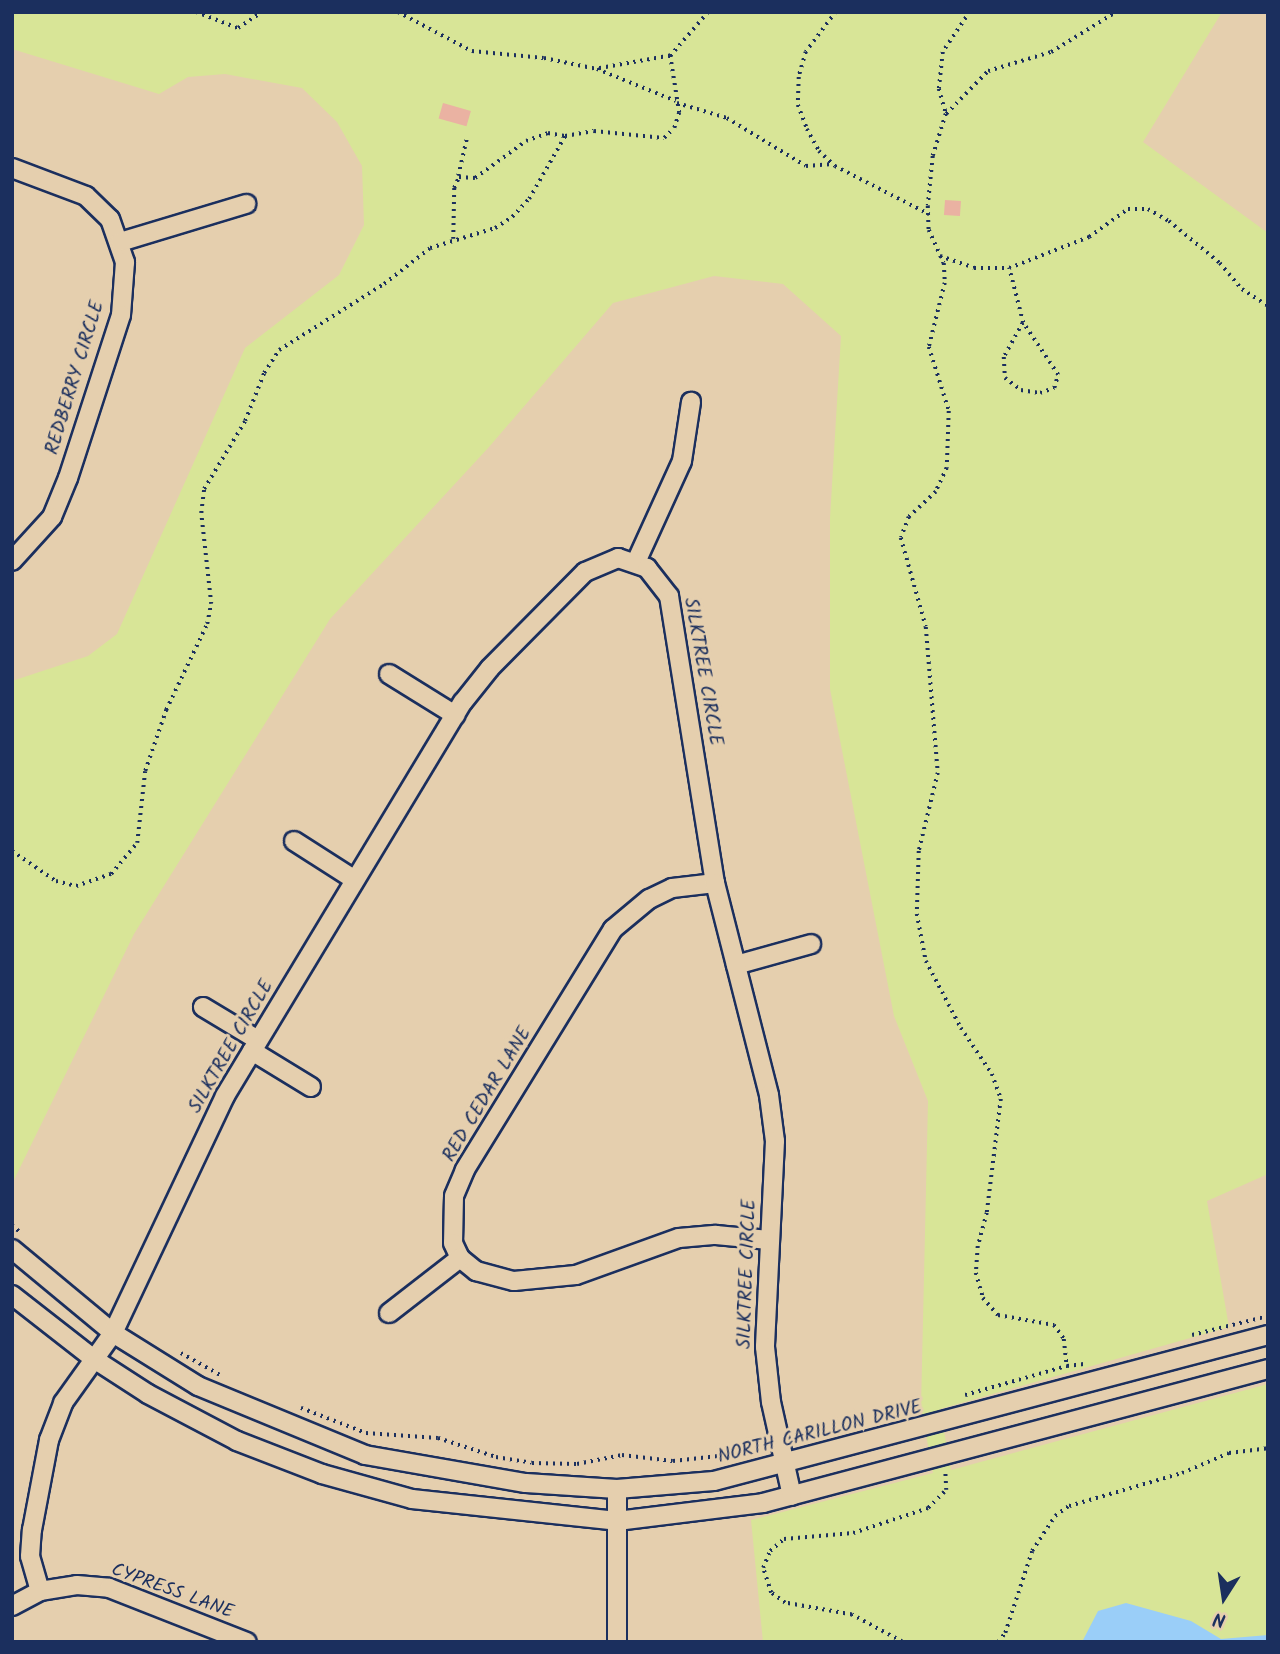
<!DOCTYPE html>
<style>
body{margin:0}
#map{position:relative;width:1280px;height:1654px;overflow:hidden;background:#e5cfae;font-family:Kalam,sans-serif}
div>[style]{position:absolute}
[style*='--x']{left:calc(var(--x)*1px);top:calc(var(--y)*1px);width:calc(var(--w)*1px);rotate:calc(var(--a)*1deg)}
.green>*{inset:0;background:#d8e597}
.water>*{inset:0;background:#9acef8}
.building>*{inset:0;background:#eab2a2;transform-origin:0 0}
.path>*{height:3.5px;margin-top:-1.75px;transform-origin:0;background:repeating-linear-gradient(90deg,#1b2f5e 0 2px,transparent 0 7px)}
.roads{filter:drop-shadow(2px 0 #1b2f5e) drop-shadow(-2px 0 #1b2f5e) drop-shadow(0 2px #1b2f5e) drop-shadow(0 -2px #1b2f5e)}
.minor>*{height:18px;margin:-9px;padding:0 9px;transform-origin:9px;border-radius:9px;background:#e5cfae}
span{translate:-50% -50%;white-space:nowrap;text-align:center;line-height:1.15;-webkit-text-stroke:6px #e5cfae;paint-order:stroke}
.street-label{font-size:19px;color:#1b2f5e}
.frame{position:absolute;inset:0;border:14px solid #1b2f5e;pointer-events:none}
.north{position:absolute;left:1189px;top:1563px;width:70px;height:70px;-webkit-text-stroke:5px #e5cfae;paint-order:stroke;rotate:192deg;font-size:19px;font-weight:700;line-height:28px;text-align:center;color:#1b2f5e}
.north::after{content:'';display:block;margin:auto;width:24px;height:32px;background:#1b2f5e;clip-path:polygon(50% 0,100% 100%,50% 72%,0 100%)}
</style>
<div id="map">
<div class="green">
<i style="clip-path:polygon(12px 12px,1222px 12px,1143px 142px,1268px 233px,1268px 1174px,1207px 1201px,1229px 1327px,940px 1409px,951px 1470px,1268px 1384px,1268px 1642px,763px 1642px,751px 1520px,933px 1473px,921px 1407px,928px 1101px,894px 1016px,830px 689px,830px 518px,841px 336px,783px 284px,714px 276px,613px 303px,489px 447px,330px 619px,134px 934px,12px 1184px,12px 681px,88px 656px,117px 634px,245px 348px,339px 275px,364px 225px,362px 166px,337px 122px,302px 88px,225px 74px,188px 77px,159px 94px,12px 49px)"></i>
</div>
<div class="water">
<i style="clip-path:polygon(1126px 1603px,1191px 1621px,1221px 1639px,1268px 1635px,1268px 1642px,1082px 1642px,1098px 1611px)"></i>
</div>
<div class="building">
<i style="left:443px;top:103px;width:29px;height:16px;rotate:16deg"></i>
<i style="left:945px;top:200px;width:16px;height:15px;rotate:4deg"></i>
</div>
<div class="path">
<i style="--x:196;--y:12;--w:45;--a:20.9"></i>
<i style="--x:238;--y:28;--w:29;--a:-34"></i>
<i style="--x:398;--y:12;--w:84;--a:27.8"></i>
<i style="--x:472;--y:51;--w:72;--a:5.6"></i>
<i style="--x:544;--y:58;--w:54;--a:11.7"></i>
<i style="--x:836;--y:12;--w:50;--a:126.9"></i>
<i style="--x:806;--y:52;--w:26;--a:106"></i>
<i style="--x:799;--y:77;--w:28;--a:92"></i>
<i style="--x:798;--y:105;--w:26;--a:69"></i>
<i style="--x:807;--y:129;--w:25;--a:61"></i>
<i style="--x:819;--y:151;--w:22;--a:43"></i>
<i style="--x:835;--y:166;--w:106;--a:27.1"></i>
<i style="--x:970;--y:12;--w:48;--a:124"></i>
<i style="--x:943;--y:52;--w:37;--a:96"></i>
<i style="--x:939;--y:89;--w:26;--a:74"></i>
<i style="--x:946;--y:114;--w:44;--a:107.2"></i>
<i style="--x:933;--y:156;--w:50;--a:95.7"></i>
<i style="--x:928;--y:206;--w:24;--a:88"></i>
<i style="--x:929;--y:230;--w:36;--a:66"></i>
<i style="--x:944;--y:263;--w:20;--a:87"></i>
<i style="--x:945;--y:283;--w:66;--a:104"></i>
<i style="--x:929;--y:347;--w:67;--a:72.6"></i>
<i style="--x:949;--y:411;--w:57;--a:92"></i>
<i style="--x:947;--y:468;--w:26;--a:115"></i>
<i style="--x:936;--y:492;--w:37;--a:137"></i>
<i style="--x:909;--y:517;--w:22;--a:111"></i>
<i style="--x:901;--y:538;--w:92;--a:74.3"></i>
<i style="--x:926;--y:627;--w:146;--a:85.3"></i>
<i style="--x:938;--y:773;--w:80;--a:103.7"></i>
<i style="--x:919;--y:851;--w:63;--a:91.8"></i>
<i style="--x:917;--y:914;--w:48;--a:79.2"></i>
<i style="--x:926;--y:961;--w:76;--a:62.4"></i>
<i style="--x:961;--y:1028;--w:55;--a:56"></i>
<i style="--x:992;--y:1074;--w:27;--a:70"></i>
<i style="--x:1001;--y:1099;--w:115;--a:97"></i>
<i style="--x:987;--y:1213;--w:34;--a:105"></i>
<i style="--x:978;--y:1246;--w:27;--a:94"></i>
<i style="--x:976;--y:1273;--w:26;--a:74"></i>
<i style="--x:983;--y:1298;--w:23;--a:49"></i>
<i style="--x:998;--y:1315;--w:57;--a:10.1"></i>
<i style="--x:1054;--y:1325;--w:17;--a:54"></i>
<i style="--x:1064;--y:1339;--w:27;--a:84"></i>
<i style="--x:1067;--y:1366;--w:17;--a:-7"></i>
<i style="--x:670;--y:56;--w:74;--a:169.9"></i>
<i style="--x:597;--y:69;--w:85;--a:22.1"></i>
<i style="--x:677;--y:103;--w:52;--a:16.7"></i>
<i style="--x:727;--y:118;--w:92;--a:31.3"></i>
<i style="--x:806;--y:166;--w:27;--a:-4"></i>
<i style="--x:946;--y:114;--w:60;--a:-45.7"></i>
<i style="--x:988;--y:71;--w:66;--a:-16.8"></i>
<i style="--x:1051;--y:52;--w:76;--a:-31.6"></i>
<i style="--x:458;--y:176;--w:40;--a:-77"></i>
<i style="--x:453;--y:239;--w:51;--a:-88.9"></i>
<i style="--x:454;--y:188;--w:12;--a:-66"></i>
<i style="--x:459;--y:177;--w:16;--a:4"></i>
<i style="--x:475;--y:178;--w:63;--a:-36"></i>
<i style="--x:526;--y:141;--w:23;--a:-20"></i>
<i style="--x:548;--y:133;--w:17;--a:10"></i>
<i style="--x:940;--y:256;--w:36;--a:19"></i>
<i style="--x:974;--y:268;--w:35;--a:0"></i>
<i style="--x:1023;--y:323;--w:39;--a:119"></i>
<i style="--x:1004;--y:357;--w:21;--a:87"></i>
<i style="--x:1005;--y:378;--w:20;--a:37"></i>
<i style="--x:1021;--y:390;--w:19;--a:9"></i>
<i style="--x:1040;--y:393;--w:15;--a:-20"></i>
<i style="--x:1054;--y:388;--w:14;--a:-73"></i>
<i style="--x:1058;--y:375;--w:63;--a:-123.9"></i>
<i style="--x:1023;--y:323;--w:57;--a:-104.3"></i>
<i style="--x:1009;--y:268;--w:86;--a:-21.2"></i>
<i style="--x:1089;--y:237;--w:48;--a:-35.7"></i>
<i style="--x:1128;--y:209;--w:20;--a:0"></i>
<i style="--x:1148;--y:209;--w:24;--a:30"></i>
<i style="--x:1169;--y:221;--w:66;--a:39.5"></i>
<i style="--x:1220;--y:263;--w:34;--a:50"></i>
<i style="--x:1242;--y:289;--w:31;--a:33"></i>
<i style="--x:12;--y:851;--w:53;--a:34.3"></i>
<i style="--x:56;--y:881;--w:21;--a:14"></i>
<i style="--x:76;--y:886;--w:37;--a:-19"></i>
<i style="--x:111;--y:874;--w:40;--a:-50"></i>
<i style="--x:137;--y:843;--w:72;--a:-83.7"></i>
<i style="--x:145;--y:771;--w:65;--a:-71"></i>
<i style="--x:166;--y:710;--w:95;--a:-64.5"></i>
<i style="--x:207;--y:624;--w:20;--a:-79"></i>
<i style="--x:211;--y:604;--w:92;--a:-96.3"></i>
<i style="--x:201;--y:513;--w:24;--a:-83"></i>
<i style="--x:204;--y:489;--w:79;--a:-58.9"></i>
<i style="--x:245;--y:421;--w:52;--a:-68.4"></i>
<i style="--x:264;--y:373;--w:27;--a:-57"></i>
<i style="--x:279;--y:350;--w:124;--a:-32.2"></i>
<i style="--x:384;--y:284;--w:58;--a:-38"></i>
<i style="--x:430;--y:248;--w:68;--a:-17.1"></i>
<i style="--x:495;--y:228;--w:20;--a:-33"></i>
<i style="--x:512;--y:217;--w:25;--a:-47"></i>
<i style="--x:529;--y:199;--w:73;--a:-60.3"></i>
<i style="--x:565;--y:136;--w:29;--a:-10"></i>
<i style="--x:594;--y:131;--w:70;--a:5.7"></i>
<i style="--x:664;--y:138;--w:14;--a:-45"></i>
<i style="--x:674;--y:128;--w:16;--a:-72"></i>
<i style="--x:679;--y:113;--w:58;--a:-99"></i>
<i style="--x:670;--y:56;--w:58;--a:-49.2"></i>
<i style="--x:12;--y:1225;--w:12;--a:42"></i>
<i style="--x:1192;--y:1335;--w:78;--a:-14"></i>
<i style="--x:181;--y:1353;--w:45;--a:29.4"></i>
<i style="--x:965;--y:1395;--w:106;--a:-15.9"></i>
<i style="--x:301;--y:1408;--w:70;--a:21"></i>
<i style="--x:366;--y:1433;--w:72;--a:4"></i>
<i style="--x:438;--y:1438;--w:61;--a:18.1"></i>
<i style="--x:496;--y:1457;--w:36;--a:9"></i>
<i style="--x:532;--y:1463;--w:45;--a:1.3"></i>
<i style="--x:577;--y:1464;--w:46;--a:-11.3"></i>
<i style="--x:622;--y:1455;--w:51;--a:6.7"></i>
<i style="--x:673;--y:1461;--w:82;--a:-6.3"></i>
<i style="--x:902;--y:1642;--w:57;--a:-151.6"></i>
<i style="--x:852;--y:1615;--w:68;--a:-169.8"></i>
<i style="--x:785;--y:1603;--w:17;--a:-144"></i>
<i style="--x:771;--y:1593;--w:26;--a:-108"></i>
<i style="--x:763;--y:1568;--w:18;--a:-68"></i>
<i style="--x:770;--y:1551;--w:18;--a:-41"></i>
<i style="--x:784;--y:1539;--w:69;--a:-5"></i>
<i style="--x:853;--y:1533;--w:79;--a:-18.4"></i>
<i style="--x:928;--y:1508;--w:25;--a:-45"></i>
<i style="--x:946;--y:1490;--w:17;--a:-93"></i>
<i style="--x:998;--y:1642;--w:11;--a:-52"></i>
<i style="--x:1005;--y:1633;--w:86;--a:-71.8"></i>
<i style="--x:1032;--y:1551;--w:42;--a:-56.7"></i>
<i style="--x:1055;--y:1516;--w:17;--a:-36"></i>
<i style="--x:1069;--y:1506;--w:118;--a:-16.3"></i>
<i style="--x:1182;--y:1473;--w:51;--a:-23.1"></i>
<i style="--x:1229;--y:1453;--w:39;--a:-7"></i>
</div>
<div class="roads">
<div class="minor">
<i style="--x:12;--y:168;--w:79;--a:20.7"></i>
<i style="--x:86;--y:196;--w:33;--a:44"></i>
<i style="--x:110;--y:219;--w:46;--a:70.8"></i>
<i style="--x:125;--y:262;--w:53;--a:94.3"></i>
<i style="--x:121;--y:315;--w:171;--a:108"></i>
<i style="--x:68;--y:478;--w:42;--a:112.3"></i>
<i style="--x:52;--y:517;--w:59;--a:132.3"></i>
<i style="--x:120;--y:242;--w:132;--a:-16.8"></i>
<i style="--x:636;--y:562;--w:111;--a:-65.5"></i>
<i style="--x:682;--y:461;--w:60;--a:-81.3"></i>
<i style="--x:389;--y:674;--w:78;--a:31.8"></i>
<i style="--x:294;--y:841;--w:72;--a:32.6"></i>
<i style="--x:715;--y:883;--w:43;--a:173.4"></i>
<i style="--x:672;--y:888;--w:25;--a:154"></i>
<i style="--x:649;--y:899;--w:47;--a:140.2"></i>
<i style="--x:613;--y:929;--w:283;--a:121.6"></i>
<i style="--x:465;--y:1170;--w:28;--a:113"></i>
<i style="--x:454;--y:1196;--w:47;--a:91.2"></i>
<i style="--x:453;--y:1243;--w:17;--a:65"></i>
<i style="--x:460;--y:1258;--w:21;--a:39"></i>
<i style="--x:476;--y:1271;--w:39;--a:15"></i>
<i style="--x:514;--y:1281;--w:62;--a:-5.5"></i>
<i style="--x:576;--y:1275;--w:109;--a:-19.8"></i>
<i style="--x:679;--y:1238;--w:37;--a:-5"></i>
<i style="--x:716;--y:1235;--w:53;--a:5.4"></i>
<i style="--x:736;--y:965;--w:78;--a:-15.6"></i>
<i style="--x:203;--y:1007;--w:64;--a:31"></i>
<i style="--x:252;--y:1051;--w:69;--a:31.4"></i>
<i style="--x:12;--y:1249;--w:131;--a:39.7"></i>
<i style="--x:113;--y:1333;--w:100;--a:31.9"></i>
<i style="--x:198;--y:1386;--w:181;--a:22.4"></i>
<i style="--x:365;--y:1455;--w:163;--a:9.9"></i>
<i style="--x:526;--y:1483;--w:91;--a:3.8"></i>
<i style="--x:617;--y:1489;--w:97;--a:-4.7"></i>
<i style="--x:714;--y:1481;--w:573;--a:-14.76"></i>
<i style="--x:12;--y:1295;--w:104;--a:38"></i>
<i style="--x:94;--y:1359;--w:64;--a:32.9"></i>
<i style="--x:148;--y:1394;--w:101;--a:27.8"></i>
<i style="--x:237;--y:1441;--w:91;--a:21.2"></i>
<i style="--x:322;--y:1474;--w:93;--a:15.5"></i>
<i style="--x:412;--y:1499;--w:206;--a:6.1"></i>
<i style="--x:617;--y:1521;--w:147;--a:-7"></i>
<i style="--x:763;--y:1503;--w:522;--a:-14.86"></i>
<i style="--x:389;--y:1313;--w:90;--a:-37.8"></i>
<i style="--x:617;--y:1489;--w:153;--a:90"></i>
<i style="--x:40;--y:1591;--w:36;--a:-106"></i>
<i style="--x:30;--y:1556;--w:26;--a:-86"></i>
<i style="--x:32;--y:1530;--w:92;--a:-79.3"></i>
<i style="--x:49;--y:1440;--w:40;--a:-69"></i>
<i style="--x:63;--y:1403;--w:86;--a:-54.5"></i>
<i style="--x:113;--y:1333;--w:262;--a:-64.7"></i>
<i style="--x:225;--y:1096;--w:460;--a:-58.9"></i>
<i style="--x:463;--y:702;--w:43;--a:-51.5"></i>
<i style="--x:490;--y:668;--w:135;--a:-45.3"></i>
<i style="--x:585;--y:572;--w:36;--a:-23"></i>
<i style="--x:618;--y:558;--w:31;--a:19"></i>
<i style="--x:647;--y:568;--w:36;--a:52"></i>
<i style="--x:669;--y:596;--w:291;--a:80.9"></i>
<i style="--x:715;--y:883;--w:219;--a:75.7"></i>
<i style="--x:769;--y:1095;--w:46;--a:82.6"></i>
<i style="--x:775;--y:1141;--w:206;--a:92.8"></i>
<i style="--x:765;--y:1347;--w:55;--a:83.8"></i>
<i style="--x:771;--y:1402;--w:96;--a:77.4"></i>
<i style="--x:12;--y:1606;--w:32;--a:-28"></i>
<i style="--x:40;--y:1591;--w:37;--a:-9"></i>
<i style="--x:77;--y:1585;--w:32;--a:5"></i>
<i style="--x:109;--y:1588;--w:148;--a:21.4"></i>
</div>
</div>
<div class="street-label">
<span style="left:76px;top:378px;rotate:-73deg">REDBERRY CIRCLE</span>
<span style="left:702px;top:672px;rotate:80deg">SILKTREE CIRCLE</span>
<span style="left:232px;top:1047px;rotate:-60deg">SILKTREE CIRCLE</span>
<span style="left:488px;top:1095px;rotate:-59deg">RED CEDAR LANE</span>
<span style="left:748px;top:1274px;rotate:-88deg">SILKTREE CIRCLE</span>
<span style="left:820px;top:1433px;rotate:-14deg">NORTH CARILLON DRIVE</span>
<span style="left:172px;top:1592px;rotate:20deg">CYPRESS LANE</span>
</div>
<div class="frame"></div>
<div class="north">N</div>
</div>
